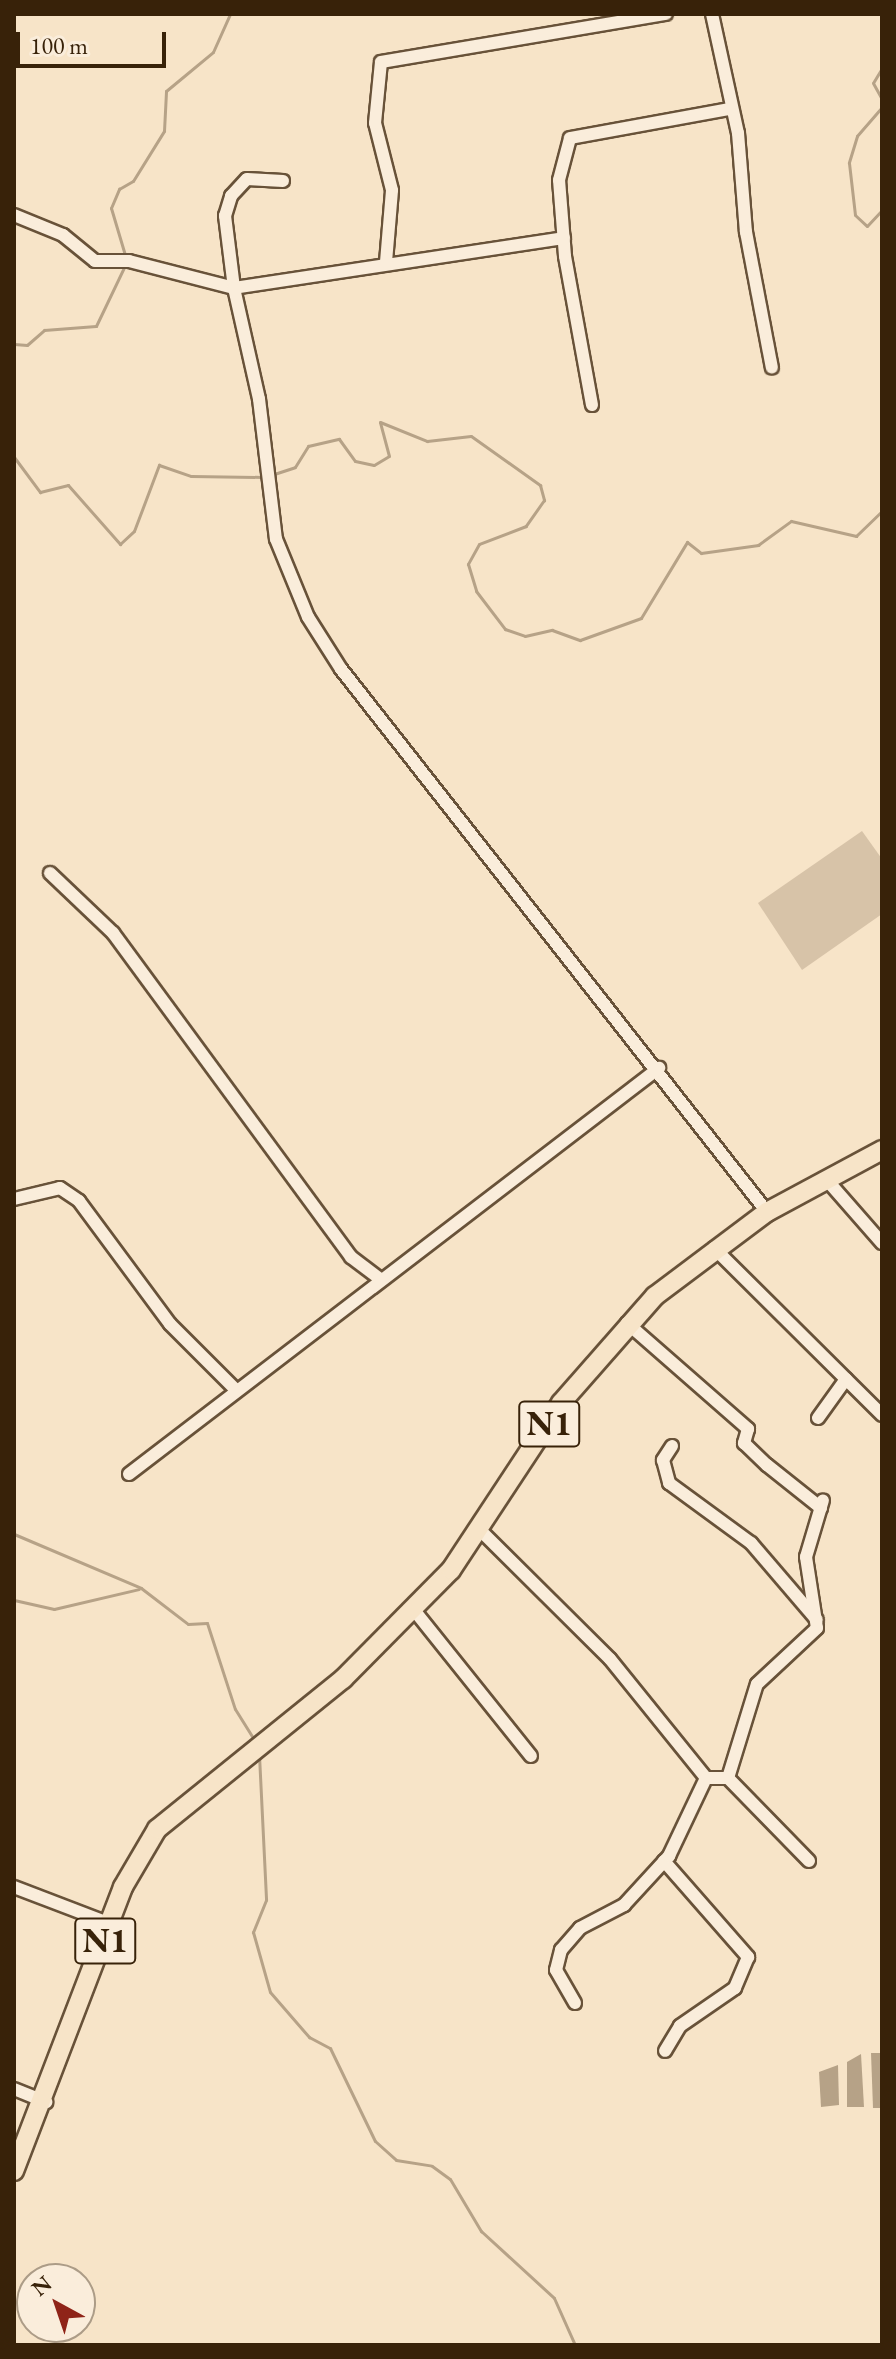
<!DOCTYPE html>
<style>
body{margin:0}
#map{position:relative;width:896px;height:2359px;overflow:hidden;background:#f7e4c8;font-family:"EB Garamond",serif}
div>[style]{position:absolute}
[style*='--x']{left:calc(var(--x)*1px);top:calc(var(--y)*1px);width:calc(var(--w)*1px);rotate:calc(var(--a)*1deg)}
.green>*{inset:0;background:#d7c3a8}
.water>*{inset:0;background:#b6a287}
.stream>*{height:3px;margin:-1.5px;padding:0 1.5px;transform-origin:1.5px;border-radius:1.5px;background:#b6a287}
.roads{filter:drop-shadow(2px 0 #685239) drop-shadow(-2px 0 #685239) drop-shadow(0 2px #685239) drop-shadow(0 -2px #685239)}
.street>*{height:12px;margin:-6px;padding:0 6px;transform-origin:6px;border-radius:6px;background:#faeddb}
.primary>*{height:18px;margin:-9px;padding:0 9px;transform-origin:9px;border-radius:9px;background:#f7e4c8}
span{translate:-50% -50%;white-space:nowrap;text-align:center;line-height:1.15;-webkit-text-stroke:7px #faeddb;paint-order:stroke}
.shield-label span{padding:2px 6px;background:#faeddb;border:2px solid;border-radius:6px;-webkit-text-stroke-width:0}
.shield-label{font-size:34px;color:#382209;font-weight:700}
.frame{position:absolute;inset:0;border:16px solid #382209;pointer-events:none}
.north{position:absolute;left:16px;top:2263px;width:80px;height:80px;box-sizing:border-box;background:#faeddb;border:2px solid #ac9c87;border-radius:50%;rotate:320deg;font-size:22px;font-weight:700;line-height:32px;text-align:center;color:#382209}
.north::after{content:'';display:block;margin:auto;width:28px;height:36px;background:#8f2418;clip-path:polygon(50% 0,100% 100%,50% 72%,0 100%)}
.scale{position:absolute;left:16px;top:32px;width:150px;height:36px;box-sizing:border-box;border:4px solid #382209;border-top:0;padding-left:10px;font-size:24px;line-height:28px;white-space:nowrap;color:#382209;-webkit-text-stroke:6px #faeddb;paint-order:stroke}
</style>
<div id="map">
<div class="green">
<i style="clip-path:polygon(862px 831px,882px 859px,882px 914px,802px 970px,758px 903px)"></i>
</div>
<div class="water">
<i style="clip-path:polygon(871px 2053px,882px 2053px,882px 2108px,873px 2108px)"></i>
<i style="clip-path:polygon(861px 2054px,864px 2107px,847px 2107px,847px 2062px)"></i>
<i style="clip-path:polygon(838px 2065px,839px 2105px,821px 2107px,819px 2072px)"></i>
</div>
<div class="stream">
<i style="--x:882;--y:68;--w:17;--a:121"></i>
<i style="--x:873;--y:83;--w:18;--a:61"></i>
<i style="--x:882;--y:107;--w:38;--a:131"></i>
<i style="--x:857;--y:136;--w:28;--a:107"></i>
<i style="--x:849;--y:163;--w:52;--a:83.4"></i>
<i style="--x:855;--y:215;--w:16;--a:43"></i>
<i style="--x:867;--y:226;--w:22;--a:-47"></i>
<i style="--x:125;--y:255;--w:49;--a:-106.6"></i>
<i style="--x:111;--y:208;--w:21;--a:-67"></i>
<i style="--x:119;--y:189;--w:16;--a:-30"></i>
<i style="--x:133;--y:181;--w:59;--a:-58.2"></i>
<i style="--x:164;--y:131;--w:40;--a:-87.1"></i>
<i style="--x:166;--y:91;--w:61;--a:-39.7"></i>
<i style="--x:213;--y:52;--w:42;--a:-65.9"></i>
<i style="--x:14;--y:344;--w:13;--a:4"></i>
<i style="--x:27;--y:345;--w:23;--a:-41"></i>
<i style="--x:44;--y:330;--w:52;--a:-4.4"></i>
<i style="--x:96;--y:326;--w:70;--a:-64.5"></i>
<i style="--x:14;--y:457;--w:44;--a:53.4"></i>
<i style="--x:40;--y:492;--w:29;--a:-14"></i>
<i style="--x:68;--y:485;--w:79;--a:48.6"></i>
<i style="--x:120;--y:544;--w:19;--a:-43"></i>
<i style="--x:134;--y:531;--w:71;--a:-69.3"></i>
<i style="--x:159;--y:465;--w:34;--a:19"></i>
<i style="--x:191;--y:476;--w:73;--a:0.8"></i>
<i style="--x:271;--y:475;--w:25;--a:-18"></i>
<i style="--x:295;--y:467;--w:25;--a:-58"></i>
<i style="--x:308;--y:446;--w:32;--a:-13"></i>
<i style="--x:339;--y:439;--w:27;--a:54"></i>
<i style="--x:355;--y:461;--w:19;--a:12"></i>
<i style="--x:374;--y:465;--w:17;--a:-31"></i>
<i style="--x:389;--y:456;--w:35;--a:-105"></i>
<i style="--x:380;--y:422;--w:51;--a:22"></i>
<i style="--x:427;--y:441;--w:44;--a:-6.5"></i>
<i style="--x:471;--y:436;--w:85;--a:35.4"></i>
<i style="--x:540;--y:485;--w:16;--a:75"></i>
<i style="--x:544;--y:500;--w:32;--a:125"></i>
<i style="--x:526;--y:526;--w:50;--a:159"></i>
<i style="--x:479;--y:544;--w:23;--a:119"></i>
<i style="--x:468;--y:564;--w:28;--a:73"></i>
<i style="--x:476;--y:591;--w:48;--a:52.7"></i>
<i style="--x:505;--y:629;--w:21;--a:19"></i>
<i style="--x:525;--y:636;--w:28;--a:-13"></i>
<i style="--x:552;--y:630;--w:30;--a:20"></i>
<i style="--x:580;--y:640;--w:65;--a:-19.8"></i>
<i style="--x:641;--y:618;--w:89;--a:-58.8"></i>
<i style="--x:687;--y:542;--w:18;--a:38"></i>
<i style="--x:701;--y:553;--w:58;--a:-8"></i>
<i style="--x:758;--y:545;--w:41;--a:-36"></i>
<i style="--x:791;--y:521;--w:67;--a:13"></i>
<i style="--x:856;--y:536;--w:36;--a:-44"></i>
<i style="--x:14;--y:1534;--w:138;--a:23"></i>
<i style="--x:141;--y:1588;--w:59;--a:37.5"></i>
<i style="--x:188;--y:1624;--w:19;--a:-3"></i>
<i style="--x:207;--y:1623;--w:90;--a:72"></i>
<i style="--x:235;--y:1709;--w:38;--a:58"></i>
<i style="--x:14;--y:1600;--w:41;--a:12.7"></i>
<i style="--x:54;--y:1609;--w:87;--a:-13.2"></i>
<i style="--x:259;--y:1755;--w:145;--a:87.2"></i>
<i style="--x:266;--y:1900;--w:35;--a:112"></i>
<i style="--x:253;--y:1932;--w:62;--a:74.2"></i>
<i style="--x:270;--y:1992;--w:60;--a:49.1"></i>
<i style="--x:309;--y:2037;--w:24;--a:28"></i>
<i style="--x:330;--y:2048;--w:103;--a:64.2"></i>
<i style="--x:375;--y:2141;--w:28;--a:42"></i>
<i style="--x:396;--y:2160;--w:36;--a:9"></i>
<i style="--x:432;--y:2166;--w:22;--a:36"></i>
<i style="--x:450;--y:2179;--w:61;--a:59.2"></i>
<i style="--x:481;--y:2231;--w:99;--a:42.5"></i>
<i style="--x:554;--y:2298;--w:51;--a:65.9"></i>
</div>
<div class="roads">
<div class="street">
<i style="--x:712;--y:14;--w:122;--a:77.7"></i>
<i style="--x:738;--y:133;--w:99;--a:85.4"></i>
<i style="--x:746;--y:232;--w:138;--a:79.2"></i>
<i style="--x:14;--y:215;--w:53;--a:22.2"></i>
<i style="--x:63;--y:235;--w:41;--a:39.1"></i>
<i style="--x:95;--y:261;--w:34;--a:0"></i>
<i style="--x:129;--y:261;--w:108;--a:14.4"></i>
<i style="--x:234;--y:288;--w:73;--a:-97.1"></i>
<i style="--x:225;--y:216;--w:21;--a:-73"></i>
<i style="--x:231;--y:196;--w:23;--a:-47"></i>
<i style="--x:247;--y:179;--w:36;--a:3"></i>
<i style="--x:564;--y:238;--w:334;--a:171.4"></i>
<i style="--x:234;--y:288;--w:114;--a:77.3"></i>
<i style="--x:259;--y:399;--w:141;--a:83.1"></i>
<i style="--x:276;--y:539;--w:84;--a:67.7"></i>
<i style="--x:308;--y:617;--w:62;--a:57.6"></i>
<i style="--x:341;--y:669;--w:690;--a:51.88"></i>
<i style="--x:386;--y:262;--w:72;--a:-85.2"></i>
<i style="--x:392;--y:190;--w:69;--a:-104.2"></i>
<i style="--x:375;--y:123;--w:61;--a:-84.4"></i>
<i style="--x:381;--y:62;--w:289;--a:-9.6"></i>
<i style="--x:592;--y:405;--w:151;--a:-100.3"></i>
<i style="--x:565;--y:256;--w:76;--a:-94.5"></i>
<i style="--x:559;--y:180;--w:43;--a:-75.3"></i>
<i style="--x:570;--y:138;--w:162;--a:-10.3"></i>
<i style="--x:50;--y:873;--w:87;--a:43.6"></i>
<i style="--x:113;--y:933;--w:402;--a:53.7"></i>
<i style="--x:351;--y:1257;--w:35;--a:37"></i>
<i style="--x:826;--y:1179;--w:85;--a:48.8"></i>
<i style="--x:14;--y:1199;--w:47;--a:-13.4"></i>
<i style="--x:60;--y:1188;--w:23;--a:34"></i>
<i style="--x:79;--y:1201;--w:153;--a:53.5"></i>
<i style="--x:170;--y:1324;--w:93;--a:45"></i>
<i style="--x:714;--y:1248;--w:237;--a:44.8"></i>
<i style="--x:627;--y:1323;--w:161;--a:41.2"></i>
<i style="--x:748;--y:1429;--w:15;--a:106"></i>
<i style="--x:744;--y:1443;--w:32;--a:44"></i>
<i style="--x:767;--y:1465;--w:69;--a:38.5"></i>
<i style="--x:818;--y:1418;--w:48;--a:-54.3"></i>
<i style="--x:672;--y:1446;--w:17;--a:123"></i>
<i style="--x:663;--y:1460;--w:24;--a:75"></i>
<i style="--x:669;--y:1483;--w:102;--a:36.2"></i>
<i style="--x:751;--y:1543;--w:101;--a:49.4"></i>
<i style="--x:129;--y:1474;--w:668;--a:-37.45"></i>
<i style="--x:482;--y:1532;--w:180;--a:44.8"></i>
<i style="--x:610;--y:1659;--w:153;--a:51.1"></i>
<i style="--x:706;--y:1778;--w:22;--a:0"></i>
<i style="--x:728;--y:1778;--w:116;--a:45.7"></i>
<i style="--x:414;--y:1610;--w:187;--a:51.3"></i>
<i style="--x:728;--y:1778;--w:98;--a:-72.9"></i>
<i style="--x:757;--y:1684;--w:82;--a:-43"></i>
<i style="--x:817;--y:1628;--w:72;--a:-98.8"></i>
<i style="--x:806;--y:1557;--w:59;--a:-73.4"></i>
<i style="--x:664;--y:1861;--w:128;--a:48.8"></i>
<i style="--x:748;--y:1957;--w:34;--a:113"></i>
<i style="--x:735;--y:1988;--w:67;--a:145.4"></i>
<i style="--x:680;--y:2026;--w:29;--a:121"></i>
<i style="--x:14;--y:1887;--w:104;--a:20.9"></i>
<i style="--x:575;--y:2003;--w:38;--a:-120"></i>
<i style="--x:556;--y:1970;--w:21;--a:-76"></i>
<i style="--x:561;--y:1950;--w:29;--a:-49"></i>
<i style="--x:580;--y:1928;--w:50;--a:-27.6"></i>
<i style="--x:624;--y:1905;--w:67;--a:-47.4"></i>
<i style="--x:669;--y:1856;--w:86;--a:-64.6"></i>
<i style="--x:14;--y:2089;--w:35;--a:22"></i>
</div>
<div class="primary">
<i style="--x:14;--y:2171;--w:304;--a:-69"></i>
<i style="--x:123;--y:1887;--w:67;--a:-59.6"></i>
<i style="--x:157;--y:1829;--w:239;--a:-38.9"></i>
<i style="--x:343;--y:1679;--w:153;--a:-45.3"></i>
<i style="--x:451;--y:1570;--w:200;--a:-56.6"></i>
<i style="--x:561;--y:1403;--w:142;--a:-48.7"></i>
<i style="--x:655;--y:1296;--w:140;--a:-36.9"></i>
<i style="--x:767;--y:1212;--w:131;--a:-28.3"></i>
</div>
</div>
<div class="shield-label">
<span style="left:549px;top:1424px">N1</span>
<span style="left:105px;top:1941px">N1</span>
</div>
<div class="frame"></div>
<div class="north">N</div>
<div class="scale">100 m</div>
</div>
